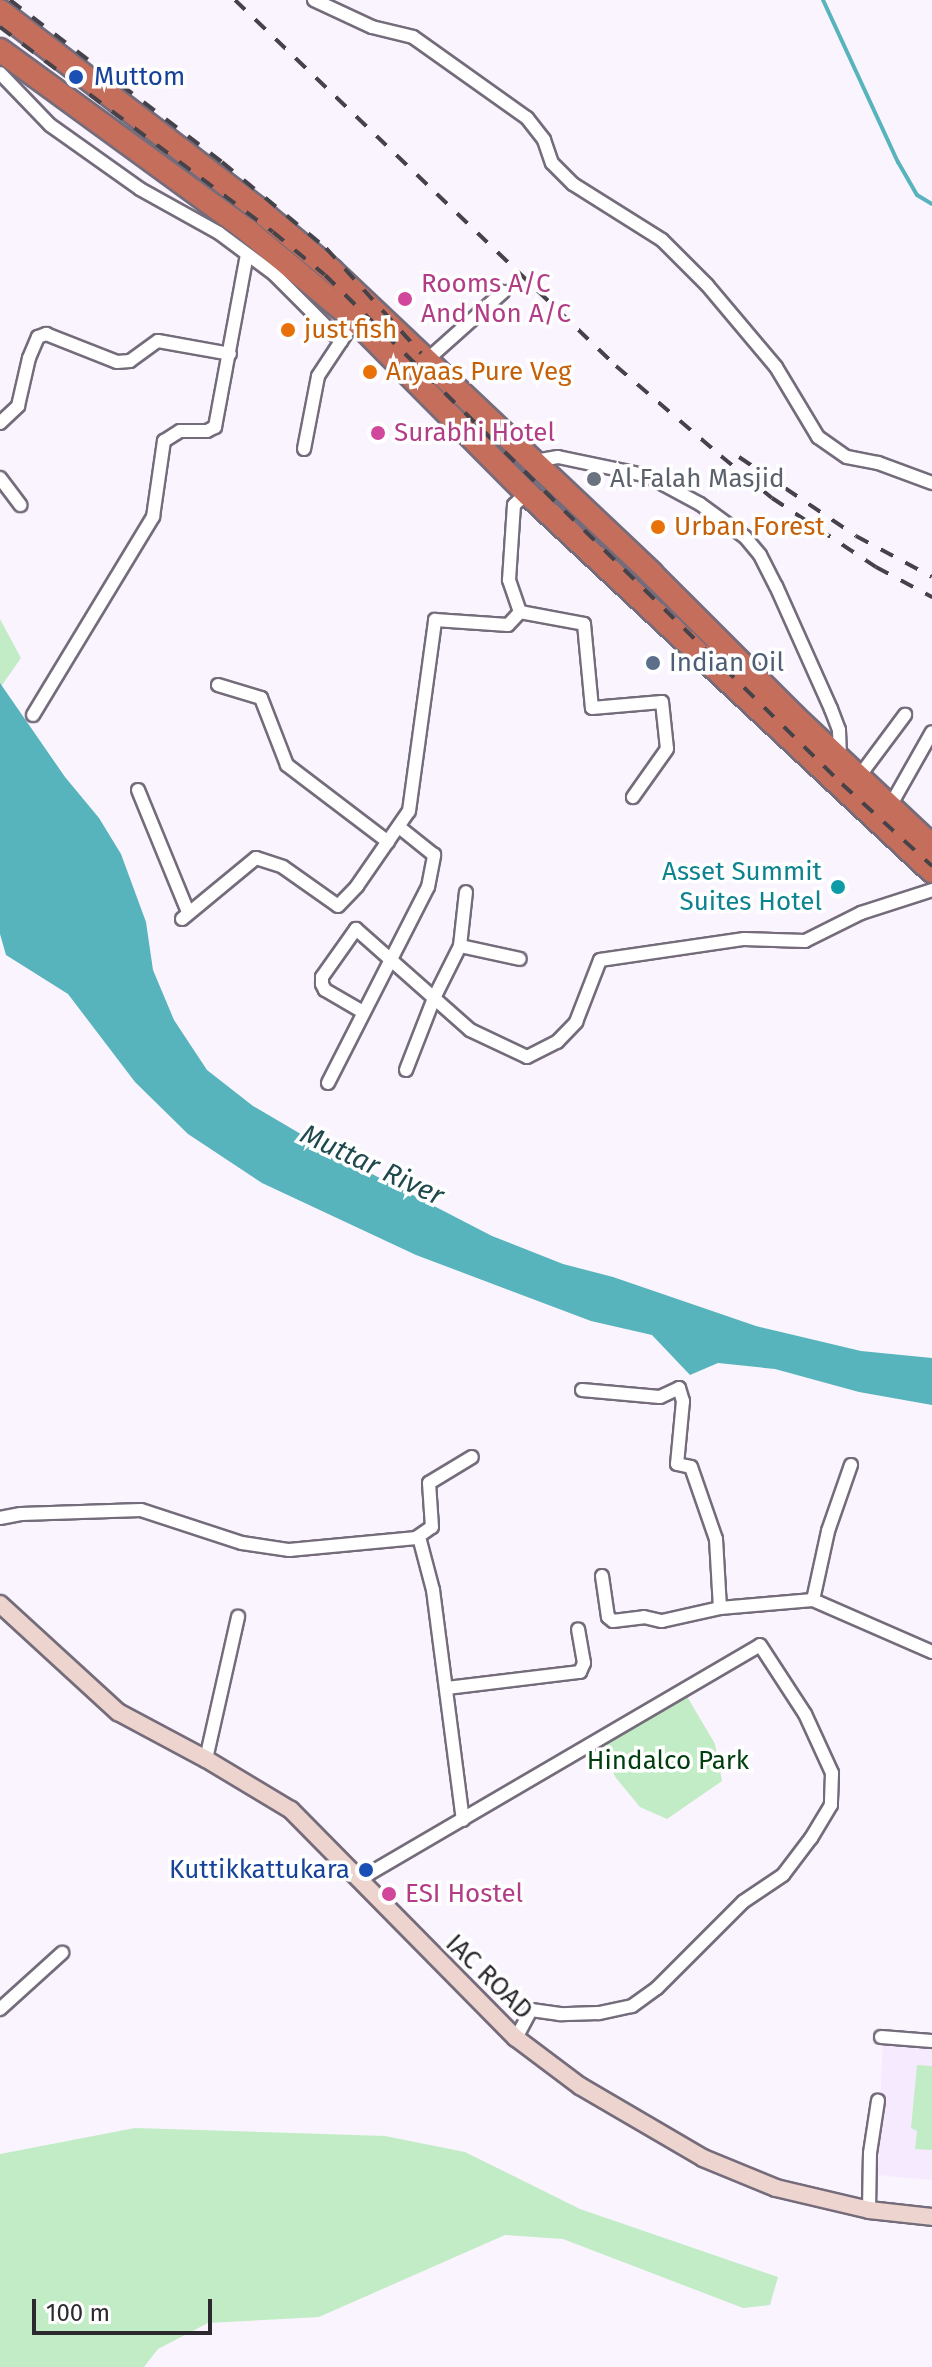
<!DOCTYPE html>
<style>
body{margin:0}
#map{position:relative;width:932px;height:2367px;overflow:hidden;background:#faf4ff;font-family:"Fira Sans",sans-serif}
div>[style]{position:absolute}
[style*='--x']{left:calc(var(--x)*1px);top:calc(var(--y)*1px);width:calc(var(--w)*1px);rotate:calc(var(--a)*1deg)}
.built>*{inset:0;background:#f6ebfe}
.green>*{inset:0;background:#c2ecc5}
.water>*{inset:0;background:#58b4bc}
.stream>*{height:4px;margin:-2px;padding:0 2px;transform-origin:2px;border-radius:2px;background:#58b4bc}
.roads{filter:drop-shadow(2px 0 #756c7b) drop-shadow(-2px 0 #756c7b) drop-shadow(0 2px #756c7b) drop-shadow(0 -2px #756c7b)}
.street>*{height:12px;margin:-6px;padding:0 6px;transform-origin:6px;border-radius:6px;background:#fff}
.secondary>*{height:16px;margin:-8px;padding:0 8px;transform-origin:8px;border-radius:8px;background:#edd4ce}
.highway>*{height:22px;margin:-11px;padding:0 11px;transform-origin:11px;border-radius:11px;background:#c46e5b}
.rail>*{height:4px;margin-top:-2px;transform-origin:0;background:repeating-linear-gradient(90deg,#464249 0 14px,transparent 0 28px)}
.dots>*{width:22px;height:22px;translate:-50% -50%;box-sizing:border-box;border:4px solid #fff;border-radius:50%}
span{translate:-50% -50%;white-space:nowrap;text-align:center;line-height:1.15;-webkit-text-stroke:7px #fff;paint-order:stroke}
.transit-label{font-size:26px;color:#164399}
.left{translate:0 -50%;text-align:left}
.right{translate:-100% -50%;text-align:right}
.hotel-label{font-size:26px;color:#b23c85}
.food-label{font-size:26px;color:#c56008}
.worship-label{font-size:26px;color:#5b616d}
.service-label{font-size:26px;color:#4e5e75}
.culture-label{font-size:26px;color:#0d838f}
.park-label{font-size:26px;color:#003d0f}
.street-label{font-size:26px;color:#2c292f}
.water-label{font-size:28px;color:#1f494d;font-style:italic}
.scale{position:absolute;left:32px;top:2299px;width:180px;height:36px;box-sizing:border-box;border:4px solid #2c292f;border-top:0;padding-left:10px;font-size:24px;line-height:28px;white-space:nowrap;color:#2c292f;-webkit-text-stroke:6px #fff;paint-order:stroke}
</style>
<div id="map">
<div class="built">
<i style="clip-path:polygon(883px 2042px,932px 2046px,932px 2180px,876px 2175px)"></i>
</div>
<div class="green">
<i style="clip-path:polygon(0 619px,21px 658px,0 688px)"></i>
<i style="clip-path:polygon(685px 1693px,715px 1744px,722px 1781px,667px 1819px,640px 1807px,616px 1778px,600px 1748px)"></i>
<i style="clip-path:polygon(917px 2065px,932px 2066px,932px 2150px,915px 2149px,917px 2131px,911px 2128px)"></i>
<i style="clip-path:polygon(135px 2128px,385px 2136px,465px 2152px,580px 2209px,778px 2277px,770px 2305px,743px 2308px,563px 2239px,505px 2235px,319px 2317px,208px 2323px,158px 2349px,144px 2367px,0 2367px,0 2154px)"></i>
</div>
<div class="water">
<i style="clip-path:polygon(0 683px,65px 777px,99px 818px,121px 854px,146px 922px,153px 970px,174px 1020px,207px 1070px,253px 1106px,345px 1160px,492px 1236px,563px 1264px,613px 1277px,756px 1326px,861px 1351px,932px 1358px,932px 1405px,859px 1392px,775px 1369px,718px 1363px,690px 1375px,652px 1335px,591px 1321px,416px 1255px,262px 1183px,188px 1134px,135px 1082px,68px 994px,6px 955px,0 934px)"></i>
</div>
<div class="stream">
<i style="--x:823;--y:0;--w:179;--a:65.2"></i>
<i style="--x:898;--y:162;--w:38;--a:60"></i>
<i style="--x:917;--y:195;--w:17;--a:31"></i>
</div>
<div class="roads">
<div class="street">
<i style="--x:314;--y:0;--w:64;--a:25"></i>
<i style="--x:372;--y:27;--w:42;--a:13.7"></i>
<i style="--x:413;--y:37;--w:140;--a:35.4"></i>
<i style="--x:527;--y:118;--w:28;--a:52"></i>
<i style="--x:544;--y:140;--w:24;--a:71"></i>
<i style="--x:552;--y:163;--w:30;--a:45"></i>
<i style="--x:573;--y:184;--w:105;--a:32.2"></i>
<i style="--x:662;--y:240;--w:64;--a:45"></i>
<i style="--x:707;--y:285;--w:107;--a:49.9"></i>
<i style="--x:776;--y:367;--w:82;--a:59"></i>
<i style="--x:818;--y:437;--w:35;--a:35"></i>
<i style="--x:847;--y:457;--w:32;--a:11"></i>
<i style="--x:878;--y:463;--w:58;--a:20.3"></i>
<i style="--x:0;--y:73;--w:72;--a:46.1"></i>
<i style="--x:50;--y:125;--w:110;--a:35.4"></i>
<i style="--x:140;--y:189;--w:90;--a:29.1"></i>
<i style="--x:219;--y:233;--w:69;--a:36.7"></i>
<i style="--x:274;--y:274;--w:95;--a:45"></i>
<i style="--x:428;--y:359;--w:101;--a:-41.8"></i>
<i style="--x:0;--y:423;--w:25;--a:-43"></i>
<i style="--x:18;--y:406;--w:49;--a:-77.1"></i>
<i style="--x:29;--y:358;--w:23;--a:-67"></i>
<i style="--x:38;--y:337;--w:9;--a:-21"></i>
<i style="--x:46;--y:334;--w:76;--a:21.5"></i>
<i style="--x:117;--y:362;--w:13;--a:-4"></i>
<i style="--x:130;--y:361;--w:34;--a:-36"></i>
<i style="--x:158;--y:341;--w:73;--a:10.2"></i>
<i style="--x:304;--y:449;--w:74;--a:-79.1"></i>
<i style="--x:318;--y:376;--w:67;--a:-56.5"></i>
<i style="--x:535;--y:461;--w:23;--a:-10"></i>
<i style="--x:558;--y:457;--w:92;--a:11.9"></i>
<i style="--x:648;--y:476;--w:59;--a:28.3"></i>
<i style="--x:700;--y:504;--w:56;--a:36.3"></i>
<i style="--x:745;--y:537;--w:23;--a:50"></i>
<i style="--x:760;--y:555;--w:35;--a:63"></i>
<i style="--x:776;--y:586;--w:135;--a:65.9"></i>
<i style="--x:831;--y:709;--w:22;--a:69"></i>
<i style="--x:839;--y:730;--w:30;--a:88"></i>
<i style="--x:0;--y:478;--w:34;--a:53"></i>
<i style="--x:520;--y:612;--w:65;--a:10.6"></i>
<i style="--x:584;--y:624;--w:84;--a:84.6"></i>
<i style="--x:592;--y:708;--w:70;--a:-4.9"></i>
<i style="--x:662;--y:702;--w:47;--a:83.9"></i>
<i style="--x:667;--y:749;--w:59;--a:125.3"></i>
<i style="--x:218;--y:685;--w:45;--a:16.8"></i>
<i style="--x:261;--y:698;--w:72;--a:68.8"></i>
<i style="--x:287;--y:765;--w:127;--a:37.3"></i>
<i style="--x:33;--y:715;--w:232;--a:-58.8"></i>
<i style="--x:153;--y:517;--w:77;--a:-81.8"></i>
<i style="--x:164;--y:441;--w:19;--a:-32"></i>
<i style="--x:180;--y:431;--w:27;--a:0"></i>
<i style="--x:207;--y:431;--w:9;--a:-27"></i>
<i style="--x:215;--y:427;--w:175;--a:-79.5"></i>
<i style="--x:858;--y:778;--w:79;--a:-53.3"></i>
<i style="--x:138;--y:790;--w:132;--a:67.7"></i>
<i style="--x:889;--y:808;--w:87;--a:-60.5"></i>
<i style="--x:182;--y:919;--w:96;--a:-39.5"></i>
<i style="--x:256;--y:858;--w:28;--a:18"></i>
<i style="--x:283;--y:867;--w:67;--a:35.3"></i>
<i style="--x:338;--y:906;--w:28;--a:-46"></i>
<i style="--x:357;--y:886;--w:91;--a:-55.3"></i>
<i style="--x:409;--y:811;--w:193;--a:-82.2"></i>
<i style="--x:435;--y:620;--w:73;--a:3.9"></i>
<i style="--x:508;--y:625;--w:18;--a:-47"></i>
<i style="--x:520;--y:612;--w:34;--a:-109"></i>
<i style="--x:509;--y:580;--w:75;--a:-86.2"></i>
<i style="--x:514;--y:505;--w:18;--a:-43"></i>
<i style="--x:460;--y:946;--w:61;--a:12.2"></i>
<i style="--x:363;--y:1012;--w:44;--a:-149.9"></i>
<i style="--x:325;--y:990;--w:7;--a:-117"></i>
<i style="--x:322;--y:984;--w:7;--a:-90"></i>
<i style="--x:322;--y:977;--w:59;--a:-54.7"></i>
<i style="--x:356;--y:929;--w:152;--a:41.5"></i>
<i style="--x:470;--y:1030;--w:63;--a:25.3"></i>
<i style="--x:527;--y:1057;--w:34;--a:-27"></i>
<i style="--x:557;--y:1042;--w:28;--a:-46"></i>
<i style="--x:576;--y:1022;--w:66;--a:-68.8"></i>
<i style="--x:600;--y:960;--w:146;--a:-8.3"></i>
<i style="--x:744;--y:939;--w:61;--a:1.9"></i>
<i style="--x:805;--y:941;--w:63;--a:-26.6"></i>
<i style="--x:861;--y:913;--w:75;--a:-17.9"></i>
<i style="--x:406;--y:1070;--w:77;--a:-68.7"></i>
<i style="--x:434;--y:998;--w:58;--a:-63.4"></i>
<i style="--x:460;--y:946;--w:54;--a:-83.7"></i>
<i style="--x:328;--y:1083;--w:220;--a:-63"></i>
<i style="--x:428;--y:887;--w:33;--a:-79"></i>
<i style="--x:434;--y:855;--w:45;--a:-141.3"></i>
<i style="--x:582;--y:1390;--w:78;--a:5.1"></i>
<i style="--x:660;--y:1397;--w:21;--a:-25"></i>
<i style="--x:679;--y:1388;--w:14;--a:73"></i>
<i style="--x:683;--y:1401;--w:63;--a:95.4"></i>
<i style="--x:677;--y:1464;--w:14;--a:12"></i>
<i style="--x:691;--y:1467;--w:76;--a:70.9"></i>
<i style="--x:716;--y:1539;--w:69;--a:86.7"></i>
<i style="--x:0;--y:1518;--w:21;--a:-11"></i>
<i style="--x:21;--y:1514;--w:120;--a:-1.9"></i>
<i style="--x:141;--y:1510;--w:106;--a:18.1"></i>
<i style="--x:242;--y:1543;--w:48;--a:8.5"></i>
<i style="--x:289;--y:1550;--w:128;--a:-5.4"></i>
<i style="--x:416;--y:1538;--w:19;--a:-35"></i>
<i style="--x:432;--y:1527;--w:44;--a:-93.9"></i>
<i style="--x:429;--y:1483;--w:50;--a:-31.2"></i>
<i style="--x:419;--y:1537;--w:55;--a:75.2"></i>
<i style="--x:433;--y:1590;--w:232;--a:82.6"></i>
<i style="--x:602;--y:1576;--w:41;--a:81.7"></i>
<i style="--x:608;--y:1617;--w:6;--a:39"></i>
<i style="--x:613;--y:1621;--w:31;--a:-7"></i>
<i style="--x:644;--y:1617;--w:18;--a:13"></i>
<i style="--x:662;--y:1621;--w:59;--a:-12.6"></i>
<i style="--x:720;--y:1608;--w:93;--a:-4.9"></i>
<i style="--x:813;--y:1600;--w:130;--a:23.6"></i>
<i style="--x:813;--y:1600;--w:71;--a:-77.7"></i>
<i style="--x:828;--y:1531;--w:70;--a:-70.8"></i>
<i style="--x:447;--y:1688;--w:134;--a:-6.9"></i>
<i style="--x:580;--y:1672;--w:10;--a:-66"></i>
<i style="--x:584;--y:1663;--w:34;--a:-100"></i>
<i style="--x:206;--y:1759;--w:146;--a:-77.3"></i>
<i style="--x:360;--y:1879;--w:463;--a:-30.3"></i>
<i style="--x:760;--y:1645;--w:82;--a:56.9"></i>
<i style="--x:805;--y:1714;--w:65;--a:65.4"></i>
<i style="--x:832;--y:1773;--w:32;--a:92"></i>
<i style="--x:831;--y:1805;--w:39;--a:121"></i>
<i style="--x:811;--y:1838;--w:46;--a:127.1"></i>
<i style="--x:783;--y:1875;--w:48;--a:146"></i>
<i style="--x:743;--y:1902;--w:122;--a:135"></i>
<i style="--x:657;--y:1988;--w:31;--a:144"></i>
<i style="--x:632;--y:2006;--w:35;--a:168"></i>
<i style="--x:598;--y:2013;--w:38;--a:178"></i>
<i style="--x:560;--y:2014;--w:29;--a:-172"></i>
<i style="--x:531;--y:2010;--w:32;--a:118"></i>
<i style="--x:0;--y:2009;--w:84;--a:-42.1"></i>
<i style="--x:881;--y:2037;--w:51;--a:4.5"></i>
<i style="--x:869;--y:2210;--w:57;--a:-89"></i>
<i style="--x:870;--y:2153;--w:53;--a:-81.3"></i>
</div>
<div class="secondary">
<i style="--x:0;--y:1604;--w:160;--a:42.5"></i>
<i style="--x:118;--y:1712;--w:100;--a:28.1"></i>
<i style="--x:206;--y:1759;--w:99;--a:31"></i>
<i style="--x:291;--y:1810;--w:320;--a:45.4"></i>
<i style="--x:516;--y:2038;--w:80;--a:36.9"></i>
<i style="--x:580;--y:2086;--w:143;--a:30.3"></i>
<i style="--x:703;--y:2158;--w:79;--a:22.3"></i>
<i style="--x:776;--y:2188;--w:96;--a:13.3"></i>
<i style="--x:869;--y:2210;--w:63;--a:6.3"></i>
</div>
<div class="highway">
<i style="--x:0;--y:11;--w:327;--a:37.5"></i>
<i style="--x:259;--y:210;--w:94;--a:39.8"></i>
<i style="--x:331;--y:270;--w:441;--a:43.4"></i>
<i style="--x:651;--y:573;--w:202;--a:45"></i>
<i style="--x:794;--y:716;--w:190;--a:43.3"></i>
<i style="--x:0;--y:50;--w:307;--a:36.1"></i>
<i style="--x:248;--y:231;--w:139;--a:39.8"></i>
<i style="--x:355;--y:320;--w:244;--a:45.2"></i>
<i style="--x:527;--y:493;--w:554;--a:43.03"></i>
</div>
</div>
<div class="rail">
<i style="--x:10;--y:0;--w:267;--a:37.4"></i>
<i style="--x:222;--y:162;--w:135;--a:39.6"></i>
<i style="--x:326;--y:248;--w:142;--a:47.9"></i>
<i style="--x:235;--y:0;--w:528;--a:43.85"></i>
<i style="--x:616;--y:366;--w:138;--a:40.6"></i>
<i style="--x:721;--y:456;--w:66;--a:39.5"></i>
<i style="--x:772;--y:498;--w:125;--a:33.6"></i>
<i style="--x:876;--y:567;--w:64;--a:28.2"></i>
<i style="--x:0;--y:27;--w:341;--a:36.9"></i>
<i style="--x:273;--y:232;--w:67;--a:39.6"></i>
<i style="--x:325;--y:275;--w:726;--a:44.55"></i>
<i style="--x:842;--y:784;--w:122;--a:42.3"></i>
<i style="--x:739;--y:457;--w:141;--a:34"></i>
<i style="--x:856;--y:536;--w:86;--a:28.3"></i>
</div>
<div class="dots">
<i style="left:76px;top:77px;background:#1a4fb4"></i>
<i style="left:405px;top:299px;background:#d1479c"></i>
<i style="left:288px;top:330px;background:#e8710a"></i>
<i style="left:370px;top:372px;background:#e8710a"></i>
<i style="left:378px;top:433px;background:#d1479c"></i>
<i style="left:594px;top:479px;background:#6b7280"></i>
<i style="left:658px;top:527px;background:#e8710a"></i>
<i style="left:653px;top:663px;background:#5c6f8a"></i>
<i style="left:838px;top:887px;background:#0f9aa8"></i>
<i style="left:366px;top:1870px;background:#1a4fb4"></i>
<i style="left:389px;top:1894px;background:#d1479c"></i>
</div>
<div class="transit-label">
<span class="left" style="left:94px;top:77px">Muttom</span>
<span class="right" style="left:350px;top:1870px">Kuttikkattukara</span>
</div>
<div class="hotel-label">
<span class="left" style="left:421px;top:299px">Rooms A/C<br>And Non A/C</span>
<span class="left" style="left:394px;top:433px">Surabhi Hotel</span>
<span class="left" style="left:405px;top:1894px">ESI Hostel</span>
</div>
<div class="food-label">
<span class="left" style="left:304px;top:330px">just fish</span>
<span class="left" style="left:386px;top:372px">Aryaas Pure Veg</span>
<span class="left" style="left:674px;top:527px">Urban Forest</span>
</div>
<div class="worship-label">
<span class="left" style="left:610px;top:479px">Al Falah Masjid</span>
</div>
<div class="service-label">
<span class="left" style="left:669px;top:663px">Indian Oil</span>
</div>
<div class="culture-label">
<span class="right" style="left:822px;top:887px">Asset Summit<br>Suites Hotel</span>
</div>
<div class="park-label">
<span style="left:668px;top:1761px">Hindalco Park</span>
</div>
<div class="street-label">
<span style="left:489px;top:1977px;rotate:44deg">IAC ROAD</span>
</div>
<div class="water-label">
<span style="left:372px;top:1165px;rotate:25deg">Muttar River</span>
</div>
<div class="scale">100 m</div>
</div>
